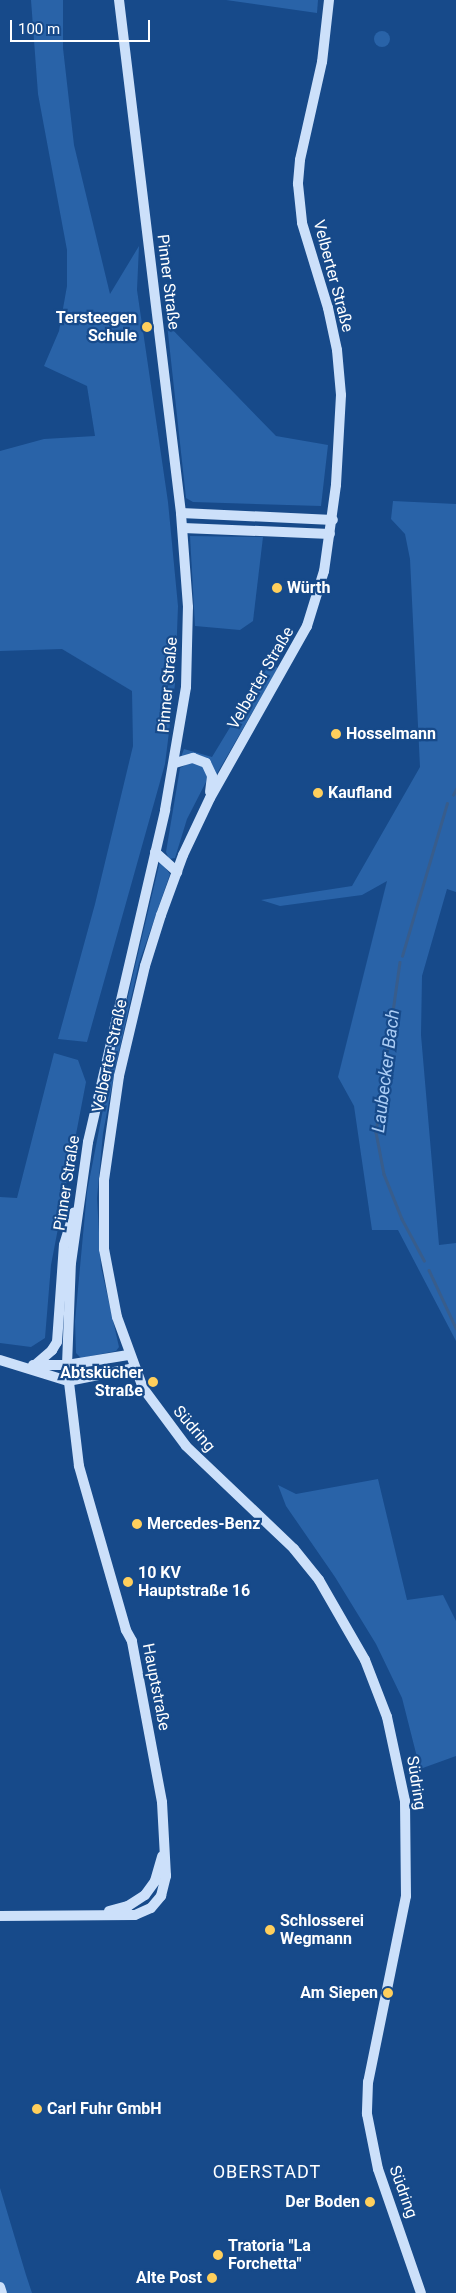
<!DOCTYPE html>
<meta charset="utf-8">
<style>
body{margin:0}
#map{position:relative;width:456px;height:2293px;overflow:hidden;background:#174a8a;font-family:Roboto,sans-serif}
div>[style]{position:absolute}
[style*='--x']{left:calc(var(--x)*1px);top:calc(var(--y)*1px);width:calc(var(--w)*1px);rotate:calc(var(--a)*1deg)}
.green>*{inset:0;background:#2963a8}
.round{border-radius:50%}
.stream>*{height:2.5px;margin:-1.25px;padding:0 1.25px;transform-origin:1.25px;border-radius:1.25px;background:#385d8c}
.secondary>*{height:10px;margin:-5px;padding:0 5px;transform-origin:5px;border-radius:5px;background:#cce0fa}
.dots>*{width:14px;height:14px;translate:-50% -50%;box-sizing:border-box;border:2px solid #174a8a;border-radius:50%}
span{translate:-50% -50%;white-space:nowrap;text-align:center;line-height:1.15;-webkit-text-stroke:4.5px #174a8a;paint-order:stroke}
.street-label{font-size:16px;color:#fff}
.poi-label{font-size:16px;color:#fff;font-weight:700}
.right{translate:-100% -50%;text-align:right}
.left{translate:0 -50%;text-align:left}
.water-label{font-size:18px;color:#abcdf6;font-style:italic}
.neighbourhood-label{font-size:18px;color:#fff;letter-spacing:1px}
.scale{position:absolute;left:10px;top:20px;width:140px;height:22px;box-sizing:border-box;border:2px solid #fff;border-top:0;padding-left:6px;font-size:15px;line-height:18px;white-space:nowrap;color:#fff;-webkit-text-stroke:4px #174a8a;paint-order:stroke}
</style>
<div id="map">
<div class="green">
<i style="clip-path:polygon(31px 0,63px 0,63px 48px,74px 145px,110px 294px,139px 246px,137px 290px,168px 502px,178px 606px,175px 684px,165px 764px,87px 1042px,58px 1039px,95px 904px,133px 746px,132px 691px,62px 649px,0 651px,0 451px,44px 439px,95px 436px,87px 386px,44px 366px,59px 331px,67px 286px,67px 250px,38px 94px)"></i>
<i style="clip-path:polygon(226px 0,318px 0,317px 13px)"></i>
<i class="round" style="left:374px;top:31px;width:16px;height:16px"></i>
<i style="clip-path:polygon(167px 324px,276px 436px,328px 445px,321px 506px,193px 502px,186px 498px)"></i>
<i style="clip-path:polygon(393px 501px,456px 504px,456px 892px,447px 889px,422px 976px,421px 1035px,439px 1245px,456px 1243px,456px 1341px,398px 1230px,372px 1230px,354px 1106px,338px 1077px,387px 881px,362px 895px,280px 906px,261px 900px,352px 886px,420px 767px,410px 559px,405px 534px,391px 519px)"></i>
<i style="clip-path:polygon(190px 536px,263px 537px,253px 621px,240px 630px,195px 626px)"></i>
<i style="clip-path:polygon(269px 663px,278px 668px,215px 777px,208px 760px,199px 755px,181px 757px,184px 749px,212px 757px)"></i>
<i style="clip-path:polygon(191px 762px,203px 766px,207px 775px,206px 782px,187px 819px,175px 858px,169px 859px,166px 852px,180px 768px)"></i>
<i style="clip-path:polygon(160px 861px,170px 874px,139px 963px,116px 1065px,103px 1133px,97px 1198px,101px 1267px,119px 1347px,116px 1351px,81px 1358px,76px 1353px,75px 1321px,87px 1192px,111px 1068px)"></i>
<i style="clip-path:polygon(54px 1053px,78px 1060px,86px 1082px,51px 1265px,45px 1338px,31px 1347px,0 1343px,0 1197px,17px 1198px)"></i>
<i style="clip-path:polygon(378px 1479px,407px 1600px,443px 1595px,456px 1621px,456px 1756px,420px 1769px,402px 1698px,376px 1644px,335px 1577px,286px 1506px,278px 1485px,296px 1494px)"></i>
<i style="clip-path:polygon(0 2188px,26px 2275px,32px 2293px,0 2293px)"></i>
</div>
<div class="stream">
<i style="--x:453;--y:795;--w:7;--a:-63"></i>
<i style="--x:402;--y:956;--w:159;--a:-73.6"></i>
<i style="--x:400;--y:962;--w:172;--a:98"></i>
<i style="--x:376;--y:1132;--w:43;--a:79.2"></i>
<i style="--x:384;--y:1174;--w:48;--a:68.2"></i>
<i style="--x:402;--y:1219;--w:47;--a:61.8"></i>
<i style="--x:429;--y:1270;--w:64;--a:65"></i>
</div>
<div class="secondary">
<i style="--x:329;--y:0;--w:62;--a:96.4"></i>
<i style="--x:322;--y:62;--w:100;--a:102.7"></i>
<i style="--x:300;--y:160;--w:24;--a:95"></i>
<i style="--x:298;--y:184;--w:39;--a:84"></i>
<i style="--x:302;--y:223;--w:89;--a:73"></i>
<i style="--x:328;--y:308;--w:43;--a:77.9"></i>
<i style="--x:337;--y:350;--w:45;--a:84.9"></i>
<i style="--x:341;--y:395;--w:90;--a:93.2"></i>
<i style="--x:336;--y:485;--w:87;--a:97.9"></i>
<i style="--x:324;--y:571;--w:58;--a:107.2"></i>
<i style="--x:307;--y:626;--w:197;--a:119.4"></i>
<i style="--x:210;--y:798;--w:63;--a:115.3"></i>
<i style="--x:183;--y:855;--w:64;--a:110.1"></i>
<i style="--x:161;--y:915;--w:53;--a:107.4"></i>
<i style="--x:145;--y:966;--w:113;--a:103.3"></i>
<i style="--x:119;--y:1076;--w:105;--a:98.2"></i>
<i style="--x:104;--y:1180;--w:69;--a:90"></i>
<i style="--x:104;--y:1249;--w:69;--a:79.2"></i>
<i style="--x:117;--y:1317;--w:76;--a:69.9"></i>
<i style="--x:143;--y:1388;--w:72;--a:53.4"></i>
<i style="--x:186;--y:1446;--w:149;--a:43.6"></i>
<i style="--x:294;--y:1549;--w:40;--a:51"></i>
<i style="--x:319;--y:1580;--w:92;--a:60.1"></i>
<i style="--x:365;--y:1660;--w:61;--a:68.9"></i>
<i style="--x:387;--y:1717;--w:86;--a:77.9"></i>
<i style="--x:405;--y:1801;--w:95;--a:89.4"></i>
<i style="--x:406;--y:1896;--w:190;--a:101.5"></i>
<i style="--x:368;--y:2082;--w:32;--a:92"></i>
<i style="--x:367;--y:2114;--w:56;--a:78.7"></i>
<i style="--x:378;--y:2169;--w:131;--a:70.9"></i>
<i style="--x:181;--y:513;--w:152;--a:2.6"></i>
<i style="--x:183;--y:528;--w:147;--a:2.3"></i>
<i style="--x:175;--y:763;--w:19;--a:-16"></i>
<i style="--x:193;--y:758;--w:14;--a:21"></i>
<i style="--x:206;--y:763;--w:14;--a:65"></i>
<i style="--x:212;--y:776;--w:16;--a:97"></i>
<i style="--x:155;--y:852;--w:30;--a:42"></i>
<i style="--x:0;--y:1360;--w:71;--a:17.2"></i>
<i style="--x:68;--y:1381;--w:67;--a:-11.1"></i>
<i style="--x:33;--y:1365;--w:34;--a:0"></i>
<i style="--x:67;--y:1365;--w:62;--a:-9.3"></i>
<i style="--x:35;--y:1365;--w:23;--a:-41"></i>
<i style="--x:52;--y:1350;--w:9;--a:-58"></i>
<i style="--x:57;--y:1342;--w:97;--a:-85.9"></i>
<i style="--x:64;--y:1245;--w:34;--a:-73"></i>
<i style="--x:109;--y:1911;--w:20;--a:-15"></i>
<i style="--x:128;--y:1906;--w:20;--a:-33"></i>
<i style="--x:145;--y:1895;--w:17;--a:-54"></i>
<i style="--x:155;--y:1881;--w:26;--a:-74"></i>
<i style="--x:0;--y:1916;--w:135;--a:-0.4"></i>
<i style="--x:135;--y:1915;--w:17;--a:-24"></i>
<i style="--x:151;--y:1908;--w:16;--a:-50"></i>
<i style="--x:161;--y:1896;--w:21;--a:-76"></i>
<i style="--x:166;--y:1876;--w:74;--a:-93.1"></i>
<i style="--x:162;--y:1802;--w:164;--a:-100.6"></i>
<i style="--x:132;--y:1641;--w:13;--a:-119"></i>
<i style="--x:126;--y:1630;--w:171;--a:-106"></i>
<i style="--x:79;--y:1466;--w:102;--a:-96.8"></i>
<i style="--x:67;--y:1365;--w:102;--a:-87.8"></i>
<i style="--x:71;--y:1263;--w:122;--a:-82"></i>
<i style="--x:88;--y:1142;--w:341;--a:-76.9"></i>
<i style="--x:165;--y:810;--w:125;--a:-80.3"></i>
<i style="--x:186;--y:687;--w:80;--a:-88.6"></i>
<i style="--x:188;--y:607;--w:94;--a:-94.3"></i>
<i style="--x:181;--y:513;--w:517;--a:-96.89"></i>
<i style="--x:0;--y:2287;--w:6;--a:72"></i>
</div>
<div class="dots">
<i style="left:147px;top:327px;background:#ffcf5c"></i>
<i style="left:277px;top:588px;background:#ffcf5c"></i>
<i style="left:336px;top:734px;background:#ffcf5c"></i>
<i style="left:318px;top:793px;background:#ffcf5c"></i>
<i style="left:153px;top:1382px;background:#ffcf5c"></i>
<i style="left:137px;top:1524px;background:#ffcf5c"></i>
<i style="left:128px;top:1582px;background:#ffcf5c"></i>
<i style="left:270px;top:1930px;background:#ffcf5c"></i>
<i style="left:388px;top:1993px;background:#ffcf5c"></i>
<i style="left:37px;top:2109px;background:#ffcf5c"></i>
<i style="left:370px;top:2202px;background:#ffcf5c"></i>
<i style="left:218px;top:2255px;background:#ffcf5c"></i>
<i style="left:212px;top:2278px;background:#ffcf5c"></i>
</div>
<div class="street-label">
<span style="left:333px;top:276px;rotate:75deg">Velberter Straße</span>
<span style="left:168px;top:282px;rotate:83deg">Pinner Straße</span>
<span style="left:261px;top:678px;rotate:-60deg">Velberter Straße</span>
<span style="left:168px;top:685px;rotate:-85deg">Pinner Straße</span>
<span style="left:110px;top:1056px;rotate:-78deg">Velberter Straße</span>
<span style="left:67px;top:1183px;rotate:-81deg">Pinner Straße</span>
<span style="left:194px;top:1429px;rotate:49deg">Südring</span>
<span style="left:156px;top:1687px;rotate:79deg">Hauptstraße</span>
<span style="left:416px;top:1783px;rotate:81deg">Südring</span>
<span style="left:403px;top:2192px;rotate:70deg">Südring</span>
</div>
<div class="poi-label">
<span class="right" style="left:137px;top:327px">Tersteegen<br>Schule</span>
<span class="left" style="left:287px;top:588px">Würth</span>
<span class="left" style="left:346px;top:734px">Hosselmann</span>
<span class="left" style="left:328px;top:793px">Kaufland</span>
<span class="right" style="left:143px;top:1382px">Abtskücher<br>Straße</span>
<span class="left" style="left:147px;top:1524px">Mercedes-Benz</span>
<span class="left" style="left:138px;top:1582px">10 KV<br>Hauptstraße 16</span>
<span class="left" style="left:280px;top:1930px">Schlosserei<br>Wegmann</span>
<span class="right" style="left:378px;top:1993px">Am Siepen</span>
<span class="left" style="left:47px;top:2109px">Carl Fuhr GmbH</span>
<span class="right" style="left:360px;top:2202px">Der Boden</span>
<span class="left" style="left:228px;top:2255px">Tratoria "La<br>Forchetta"</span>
<span class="right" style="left:202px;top:2278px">Alte Post</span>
</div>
<div class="water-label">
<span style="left:386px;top:1071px;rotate:-83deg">Laubecker Bach</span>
</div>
<div class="neighbourhood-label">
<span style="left:267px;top:2172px">OBERSTADT</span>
</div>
<div class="scale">100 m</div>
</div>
